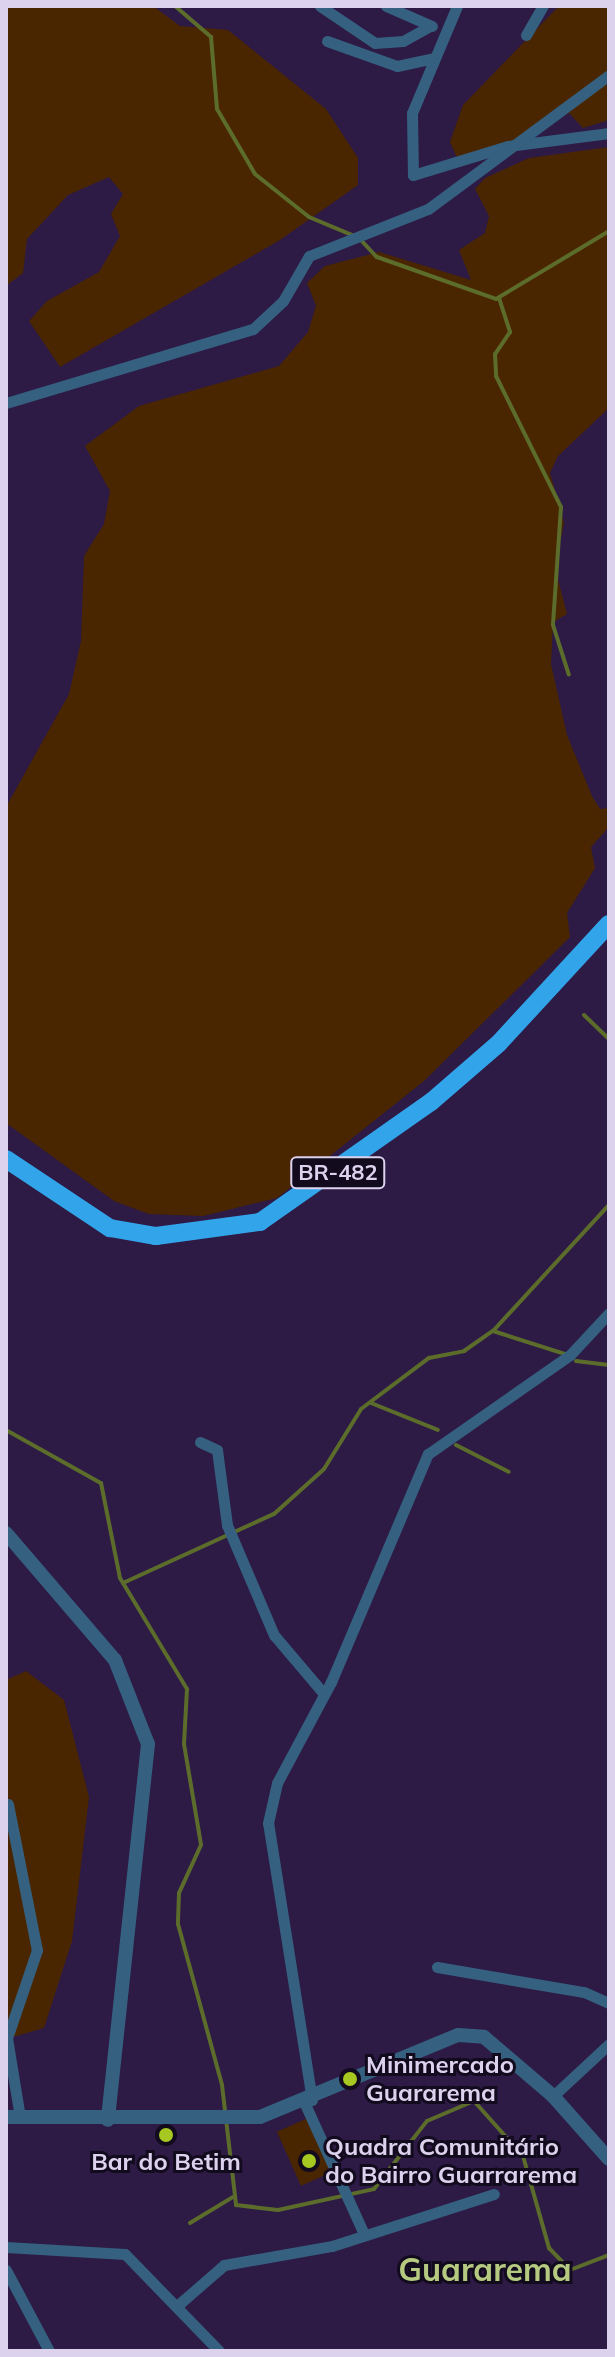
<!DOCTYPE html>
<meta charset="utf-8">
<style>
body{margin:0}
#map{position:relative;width:615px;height:2357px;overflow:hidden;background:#2d1a45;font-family:Mulish,sans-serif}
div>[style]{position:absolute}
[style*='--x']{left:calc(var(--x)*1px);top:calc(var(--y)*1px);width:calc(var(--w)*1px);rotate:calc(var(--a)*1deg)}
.green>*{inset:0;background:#4a2600;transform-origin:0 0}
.stream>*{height:4px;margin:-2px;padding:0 2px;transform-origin:2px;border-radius:2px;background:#5c6d2b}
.minor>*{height:11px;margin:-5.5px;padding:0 5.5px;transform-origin:5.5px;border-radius:5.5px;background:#35607f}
.tertiary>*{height:14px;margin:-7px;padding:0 7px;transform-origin:7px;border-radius:7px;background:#35607f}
.trunk>*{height:18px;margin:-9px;padding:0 9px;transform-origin:9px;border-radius:9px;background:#32a4ea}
.dots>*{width:22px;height:22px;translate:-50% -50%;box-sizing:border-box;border:4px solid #120a1d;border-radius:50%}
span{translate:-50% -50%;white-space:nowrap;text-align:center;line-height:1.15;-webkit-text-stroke:6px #120a1d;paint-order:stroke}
.shield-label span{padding:2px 6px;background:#120a1d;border:2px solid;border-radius:6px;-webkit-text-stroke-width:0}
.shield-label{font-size:22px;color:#dcd2ee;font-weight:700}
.poi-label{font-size:24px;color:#dcd2ee;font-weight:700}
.left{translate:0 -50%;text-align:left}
.district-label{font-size:32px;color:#b5ca80;font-weight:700}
.frame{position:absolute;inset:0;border:8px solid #dcd2ee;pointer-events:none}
</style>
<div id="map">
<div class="green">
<i style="clip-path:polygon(6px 6px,153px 6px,180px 26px,228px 30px,326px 109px,358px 158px,358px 185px,280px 240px,60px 367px,29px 321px,47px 301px,99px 272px,120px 236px,111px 214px,123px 194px,109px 177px,68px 195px,27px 239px,23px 273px,6px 286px)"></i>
<i style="clip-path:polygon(559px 6px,609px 6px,609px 120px,583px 128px,569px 113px,475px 162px,459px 162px,450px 142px,463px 105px)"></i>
<i style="clip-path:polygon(609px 147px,609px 408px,558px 456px,550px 473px,564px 523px,555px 568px,567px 614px,553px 622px,551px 664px,567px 735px,592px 796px,600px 809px,609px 808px,609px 827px,591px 847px,595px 868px,567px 913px,570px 937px,424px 1081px,277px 1198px,203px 1216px,149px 1214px,114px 1201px,6px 1123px,6px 807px,69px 694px,81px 641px,84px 556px,104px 524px,110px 491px,85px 446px,139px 406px,279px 366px,308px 332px,316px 306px,307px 283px,325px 266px,379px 252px,471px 280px,459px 250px,485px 233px,489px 216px,475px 189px,485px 178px,529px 158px)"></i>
<i style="clip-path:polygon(26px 1671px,64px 1700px,89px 1797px,72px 1941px,44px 2028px,6px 2039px,6px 1680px)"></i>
<i style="left:308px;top:2118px;width:59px;height:34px;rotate:66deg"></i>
</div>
<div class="stream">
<i style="--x:175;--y:6;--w:48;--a:40.7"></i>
<i style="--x:211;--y:37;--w:72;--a:85.2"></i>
<i style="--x:217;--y:109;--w:75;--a:59.7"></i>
<i style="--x:255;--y:174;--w:69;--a:38.5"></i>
<i style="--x:309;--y:217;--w:54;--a:22.8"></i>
<i style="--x:359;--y:238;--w:26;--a:47"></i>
<i style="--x:377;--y:257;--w:126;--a:19.4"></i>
<i style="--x:496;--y:299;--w:132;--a:-31"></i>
<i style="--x:499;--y:298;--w:36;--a:72"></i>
<i style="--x:510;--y:332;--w:27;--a:124"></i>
<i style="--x:495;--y:354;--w:22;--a:87"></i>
<i style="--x:496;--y:376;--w:146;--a:63.6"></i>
<i style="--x:561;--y:507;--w:118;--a:93.9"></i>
<i style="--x:553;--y:625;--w:52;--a:72.3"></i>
<i style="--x:584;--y:1015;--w:35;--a:44"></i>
<i style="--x:493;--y:1331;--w:76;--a:17.7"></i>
<i style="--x:576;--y:1361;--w:33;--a:7"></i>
<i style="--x:371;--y:1403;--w:72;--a:21.9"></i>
<i style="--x:6;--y:1430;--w:109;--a:29.2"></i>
<i style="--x:101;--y:1483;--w:97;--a:78.7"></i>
<i style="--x:120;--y:1578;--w:130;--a:58.9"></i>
<i style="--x:187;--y:1689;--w:55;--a:93.1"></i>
<i style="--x:184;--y:1744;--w:102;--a:80.4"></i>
<i style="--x:201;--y:1845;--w:53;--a:114.6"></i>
<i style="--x:179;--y:1893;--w:31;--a:92"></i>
<i style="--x:178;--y:1924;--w:167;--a:74.7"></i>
<i style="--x:222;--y:2085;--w:121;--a:83.3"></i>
<i style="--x:236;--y:2205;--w:42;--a:6.8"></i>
<i style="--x:278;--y:2210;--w:98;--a:-12.3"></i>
<i style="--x:374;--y:2189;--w:86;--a:-52.1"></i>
<i style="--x:427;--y:2121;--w:51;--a:-23.1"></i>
<i style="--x:474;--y:2101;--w:74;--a:48.3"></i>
<i style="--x:523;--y:2156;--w:96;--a:74.2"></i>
<i style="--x:549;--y:2248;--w:30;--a:46"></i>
<i style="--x:570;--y:2270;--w:42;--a:-21"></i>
<i style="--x:456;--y:1445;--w:59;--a:27"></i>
<i style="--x:123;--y:1583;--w:166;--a:-24.6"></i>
<i style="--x:274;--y:1514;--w:67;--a:-42"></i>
<i style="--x:324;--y:1469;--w:70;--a:-58.3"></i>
<i style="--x:361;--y:1409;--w:85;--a:-36.9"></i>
<i style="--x:429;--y:1358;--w:36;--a:-11"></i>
<i style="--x:464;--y:1351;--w:35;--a:-35"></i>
<i style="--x:493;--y:1331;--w:171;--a:-47.4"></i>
<i style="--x:190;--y:2223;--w:50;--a:-31.2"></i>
</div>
<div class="minor">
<i style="--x:320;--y:6;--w:66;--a:33.9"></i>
<i style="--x:375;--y:43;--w:28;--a:-4"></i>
<i style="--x:403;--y:41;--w:31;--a:-29"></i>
<i style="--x:386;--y:6;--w:50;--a:23.5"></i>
<i style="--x:457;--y:6;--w:116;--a:112.8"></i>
<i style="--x:412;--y:113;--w:62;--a:89.1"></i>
<i style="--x:413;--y:175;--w:99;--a:-17"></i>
<i style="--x:508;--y:146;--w:102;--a:-7.3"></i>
<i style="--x:526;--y:35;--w:34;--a:-60"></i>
<i style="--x:327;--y:41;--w:74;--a:19.7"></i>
<i style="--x:397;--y:66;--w:35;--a:-12"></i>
<i style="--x:6;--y:403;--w:258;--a:-16.7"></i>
<i style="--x:253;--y:329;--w:41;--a:-43"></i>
<i style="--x:283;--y:301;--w:52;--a:-60"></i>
<i style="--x:309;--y:256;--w:128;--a:-21.6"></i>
<i style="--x:428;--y:209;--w:225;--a:-36.5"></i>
<i style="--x:200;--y:1442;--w:19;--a:25"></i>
<i style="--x:217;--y:1450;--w:76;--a:82.4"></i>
<i style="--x:227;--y:1525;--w:120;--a:66.9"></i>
<i style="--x:274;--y:1635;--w:77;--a:49.7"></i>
<i style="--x:8;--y:1804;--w:149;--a:78.8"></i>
<i style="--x:37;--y:1950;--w:93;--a:108.8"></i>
<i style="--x:7;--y:2038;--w:80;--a:80.7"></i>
<i style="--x:437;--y:1967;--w:149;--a:9.7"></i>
<i style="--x:584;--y:1992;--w:27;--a:24"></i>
<i style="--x:553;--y:2096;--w:76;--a:-42.9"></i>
<i style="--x:312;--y:2100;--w:280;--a:-99"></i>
<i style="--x:268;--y:1823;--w:41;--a:-77.3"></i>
<i style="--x:277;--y:1783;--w:115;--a:-61.9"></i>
<i style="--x:331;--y:1682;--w:248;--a:-67"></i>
<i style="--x:428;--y:1454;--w:173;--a:-34.9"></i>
<i style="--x:570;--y:1355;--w:57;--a:-47.1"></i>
<i style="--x:305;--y:2104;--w:143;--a:65.6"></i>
<i style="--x:6;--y:2247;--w:119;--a:3.4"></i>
<i style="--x:125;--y:2254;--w:135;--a:45.9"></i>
<i style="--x:6;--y:2270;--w:92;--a:62"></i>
<i style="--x:178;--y:2305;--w:61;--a:-41"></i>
<i style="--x:224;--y:2265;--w:110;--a:-10"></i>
<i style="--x:332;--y:2246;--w:170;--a:-17.8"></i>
</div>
<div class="tertiary">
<i style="--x:6;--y:1533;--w:167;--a:49.4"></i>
<i style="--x:115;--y:1660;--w:90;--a:68.6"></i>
<i style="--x:148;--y:1744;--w:378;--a:96.1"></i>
<i style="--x:6;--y:2117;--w:254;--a:0"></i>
<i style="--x:260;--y:2117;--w:214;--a:-22.5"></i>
<i style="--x:458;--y:2035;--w:26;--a:4"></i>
<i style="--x:484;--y:2037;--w:91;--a:40.5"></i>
<i style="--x:553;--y:2096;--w:84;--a:48.4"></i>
</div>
<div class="trunk">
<i style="--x:6;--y:1159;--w:125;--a:33.6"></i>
<i style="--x:110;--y:1228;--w:47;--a:9.9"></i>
<i style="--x:156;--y:1236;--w:105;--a:-7.7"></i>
<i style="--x:260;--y:1222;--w:209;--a:-35.1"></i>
<i style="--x:431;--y:1102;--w:90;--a:-40.9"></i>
<i style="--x:499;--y:1043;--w:162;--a:-47.3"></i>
</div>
<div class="dots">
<i style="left:350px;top:2079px;background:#a6c820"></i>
<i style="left:166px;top:2135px;background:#a6c820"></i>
<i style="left:309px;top:2161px;background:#a6c820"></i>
</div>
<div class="shield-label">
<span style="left:338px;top:1173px">BR-482</span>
</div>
<div class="poi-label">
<span class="left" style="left:366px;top:2079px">Minimercado<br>Guararema</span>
<span class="left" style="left:325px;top:2161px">Quadra Comunitário<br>do Bairro Guarrarema</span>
<span style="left:166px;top:2162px">Bar do Betim</span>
</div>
<div class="district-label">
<span style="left:485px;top:2269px">Guararema</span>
</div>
<div class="frame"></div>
</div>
